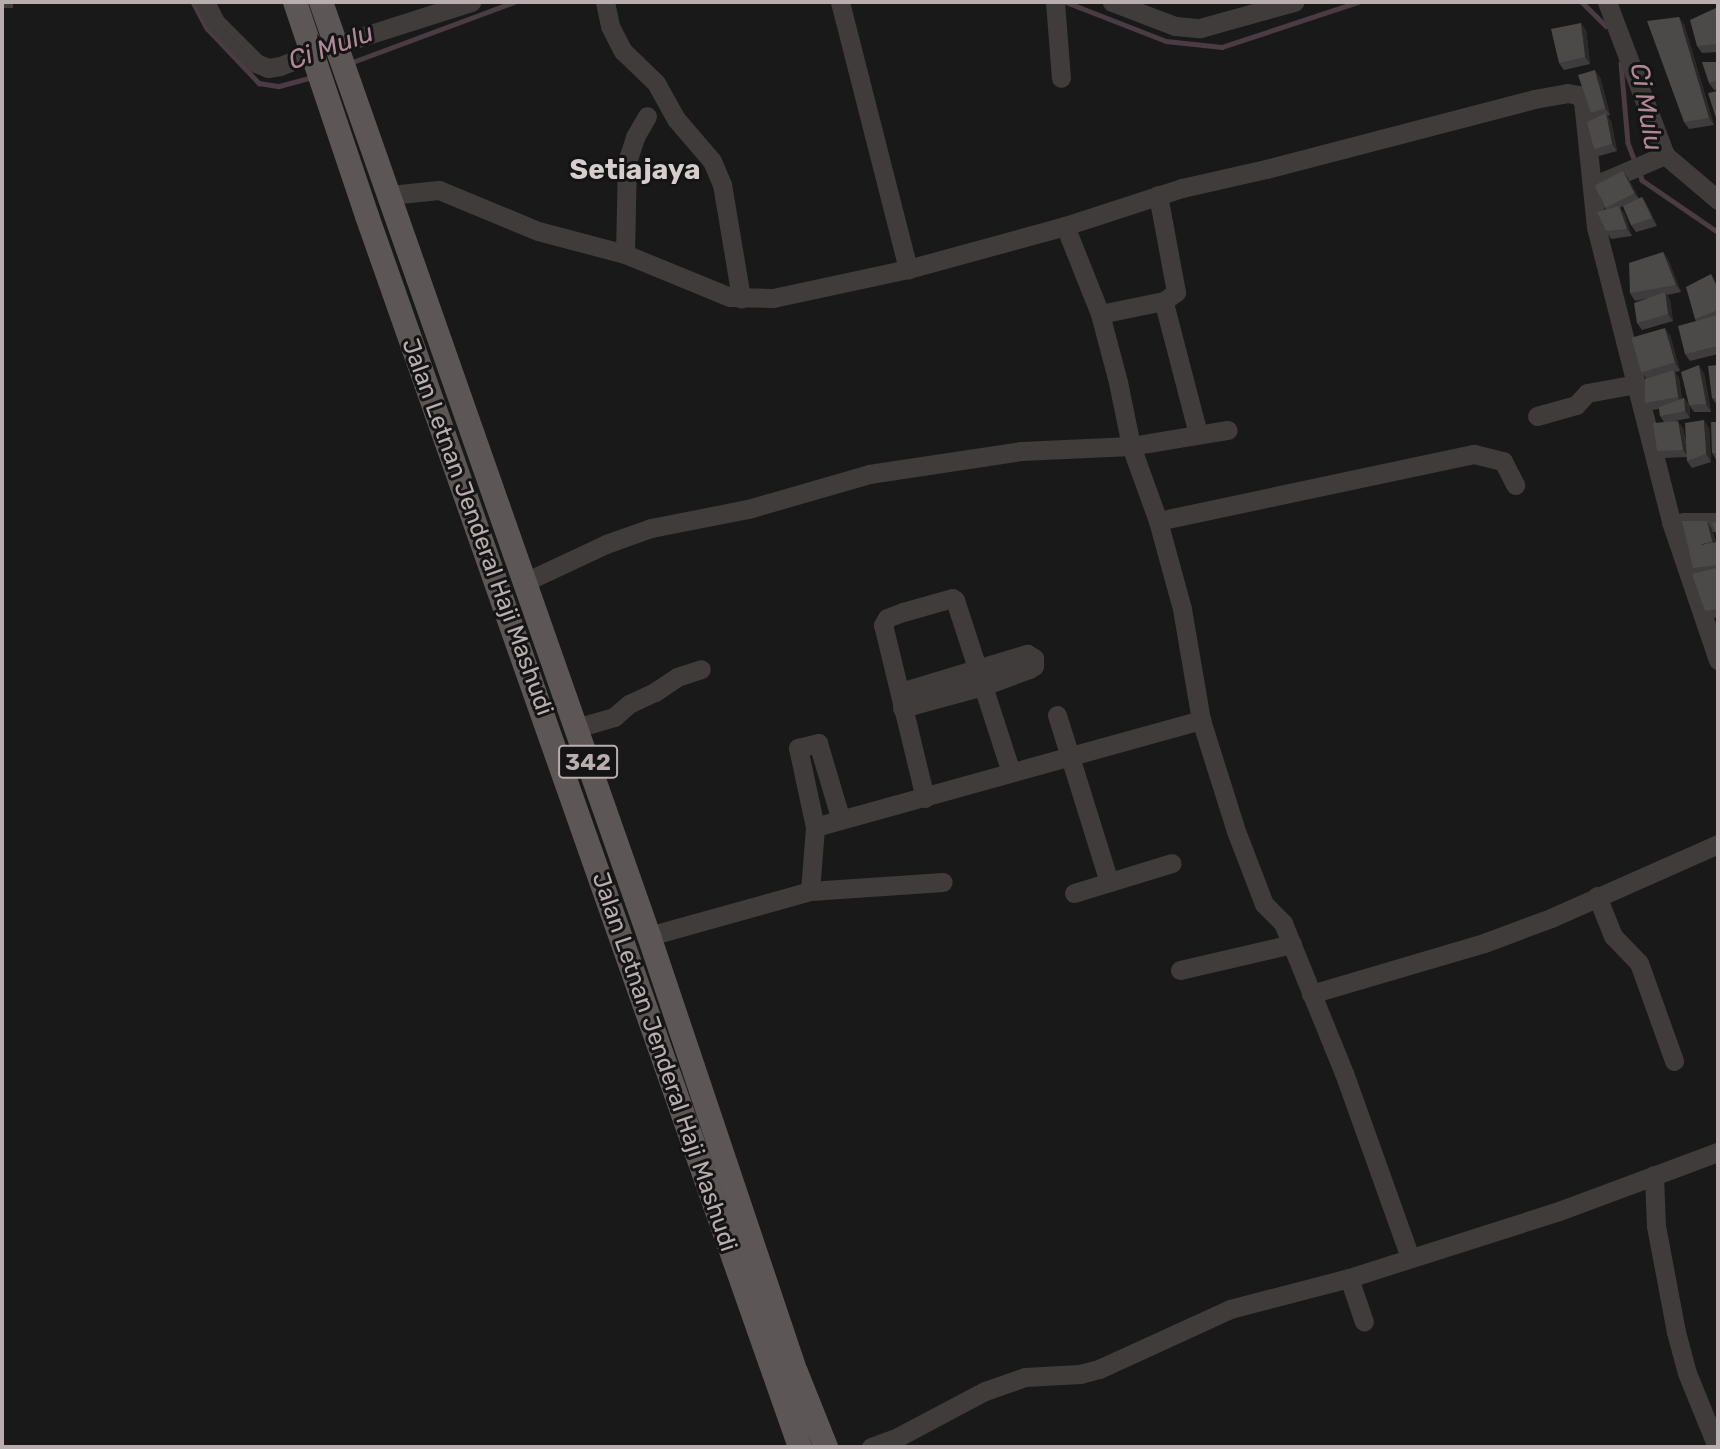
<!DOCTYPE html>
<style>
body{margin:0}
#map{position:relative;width:1720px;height:1449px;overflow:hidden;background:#1a1919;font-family:Rubik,sans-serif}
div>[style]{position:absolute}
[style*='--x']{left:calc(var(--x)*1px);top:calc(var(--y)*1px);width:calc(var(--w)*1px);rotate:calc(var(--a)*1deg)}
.stream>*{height:4.5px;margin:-2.25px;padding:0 2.25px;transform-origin:2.25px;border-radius:2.25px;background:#4b3b42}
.minor>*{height:19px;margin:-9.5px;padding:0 9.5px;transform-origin:9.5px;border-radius:9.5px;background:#413c3c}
.major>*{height:24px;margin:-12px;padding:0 12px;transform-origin:12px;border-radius:12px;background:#5d5657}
.wall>*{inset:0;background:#3f3c3d;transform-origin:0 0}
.shaded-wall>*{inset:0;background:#2b2929}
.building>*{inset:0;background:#4c4949;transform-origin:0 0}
span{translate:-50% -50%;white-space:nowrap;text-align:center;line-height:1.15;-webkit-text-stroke:6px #151414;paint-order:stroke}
.shield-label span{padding:2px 5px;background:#151414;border:2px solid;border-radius:5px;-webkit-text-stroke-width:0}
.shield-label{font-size:23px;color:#b8adaf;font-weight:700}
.street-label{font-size:24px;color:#b8adaf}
.water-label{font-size:26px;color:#af8898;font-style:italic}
.quarter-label{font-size:28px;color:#d5cdce;font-weight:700}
.frame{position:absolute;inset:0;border:4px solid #b8adaf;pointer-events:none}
</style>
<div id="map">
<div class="stream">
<i style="--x:193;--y:2;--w:30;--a:62"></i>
<i style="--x:207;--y:28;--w:76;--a:46.6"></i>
<i style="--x:259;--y:83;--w:20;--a:9"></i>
<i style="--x:279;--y:86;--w:35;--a:-15"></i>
<i style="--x:1066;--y:2;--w:107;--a:21.3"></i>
<i style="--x:1166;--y:41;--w:56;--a:6.1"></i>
<i style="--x:1222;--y:47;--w:143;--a:-18.3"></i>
<i style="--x:1582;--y:2;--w:34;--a:45"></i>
<i style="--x:350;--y:63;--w:175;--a:-20.4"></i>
<i style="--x:1621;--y:63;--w:80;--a:85"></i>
<i style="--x:1628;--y:143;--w:19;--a:69"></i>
<i style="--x:1640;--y:173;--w:7;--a:74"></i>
<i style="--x:1642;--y:180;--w:92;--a:34.4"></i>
</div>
<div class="minor">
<i style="--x:205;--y:2;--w:22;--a:63"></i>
<i style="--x:215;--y:22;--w:58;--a:45"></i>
<i style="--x:256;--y:63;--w:13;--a:23"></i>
<i style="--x:268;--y:68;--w:12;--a:-9"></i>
<i style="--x:280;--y:66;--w:34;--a:-21"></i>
<i style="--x:605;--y:2;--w:25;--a:78"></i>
<i style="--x:610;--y:26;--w:28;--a:63"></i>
<i style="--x:623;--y:51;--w:46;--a:44.1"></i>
<i style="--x:656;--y:83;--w:41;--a:60.9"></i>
<i style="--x:676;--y:119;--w:55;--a:49.4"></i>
<i style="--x:712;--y:161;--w:25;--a:67"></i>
<i style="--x:722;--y:184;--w:116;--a:80.5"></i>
<i style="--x:840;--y:2;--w:276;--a:75.7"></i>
<i style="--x:1055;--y:2;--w:76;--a:85.5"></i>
<i style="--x:1112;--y:2;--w:67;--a:20.9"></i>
<i style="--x:1175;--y:26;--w:25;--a:5"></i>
<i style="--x:1200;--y:28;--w:98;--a:-15.5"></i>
<i style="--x:1607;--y:2;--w:164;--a:69.2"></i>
<i style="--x:1665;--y:155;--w:70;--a:40.3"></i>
<i style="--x:336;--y:45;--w:142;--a:-17.7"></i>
<i style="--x:1602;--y:182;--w:69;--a:-23.2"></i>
<i style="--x:390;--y:195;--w:49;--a:-5.8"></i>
<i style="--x:439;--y:190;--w:107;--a:22.5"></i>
<i style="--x:538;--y:231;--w:90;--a:14.8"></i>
<i style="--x:625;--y:254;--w:113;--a:22.3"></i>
<i style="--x:730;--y:297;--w:43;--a:1.3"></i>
<i style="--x:773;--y:298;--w:138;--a:-12.1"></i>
<i style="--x:908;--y:269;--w:163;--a:-15.3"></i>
<i style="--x:1065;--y:226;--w:123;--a:-18"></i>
<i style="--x:1182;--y:188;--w:86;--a:-12.7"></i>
<i style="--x:1266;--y:169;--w:277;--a:-14.6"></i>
<i style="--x:1534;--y:99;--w:34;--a:-10"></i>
<i style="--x:1567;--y:93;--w:11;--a:10"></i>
<i style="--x:1578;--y:95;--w:8;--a:50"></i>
<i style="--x:1583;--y:101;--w:127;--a:84.1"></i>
<i style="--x:1596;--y:227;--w:304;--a:75.7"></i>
<i style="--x:1671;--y:522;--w:146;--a:71.2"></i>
<i style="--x:1158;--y:195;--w:99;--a:79.5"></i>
<i style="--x:1176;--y:292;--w:15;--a:143"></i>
<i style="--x:1164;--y:301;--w:6;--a:81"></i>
<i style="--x:1165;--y:307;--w:131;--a:75.4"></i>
<i style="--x:1065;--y:226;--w:95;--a:68.3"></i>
<i style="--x:1100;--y:314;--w:70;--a:75.2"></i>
<i style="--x:1118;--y:382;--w:65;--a:78.5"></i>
<i style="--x:1131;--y:446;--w:80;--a:70.2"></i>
<i style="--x:1158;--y:521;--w:91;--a:74.7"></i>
<i style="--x:1182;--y:609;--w:113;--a:80.3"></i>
<i style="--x:1201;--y:720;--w:116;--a:72.5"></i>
<i style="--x:1236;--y:831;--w:78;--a:69"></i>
<i style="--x:1264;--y:904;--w:27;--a:45"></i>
<i style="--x:1283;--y:923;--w:162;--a:67.9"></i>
<i style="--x:1344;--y:1073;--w:195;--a:70.3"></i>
<i style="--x:625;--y:254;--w:92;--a:-88.8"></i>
<i style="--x:627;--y:162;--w:26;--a:-72"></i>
<i style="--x:635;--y:137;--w:24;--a:-60"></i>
<i style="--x:1100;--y:314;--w:65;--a:-11.5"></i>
<i style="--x:1537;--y:416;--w:41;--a:-15.8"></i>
<i style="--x:1576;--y:405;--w:16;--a:-47"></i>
<i style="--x:1587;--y:393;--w:50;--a:-10.4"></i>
<i style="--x:1158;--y:521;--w:323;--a:-12"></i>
<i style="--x:1474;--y:454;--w:30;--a:14"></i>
<i style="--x:1503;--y:461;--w:27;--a:63"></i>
<i style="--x:1683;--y:522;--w:35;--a:0"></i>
<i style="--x:525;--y:582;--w:89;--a:-25.1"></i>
<i style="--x:606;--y:544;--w:48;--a:-19.6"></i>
<i style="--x:651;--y:528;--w:99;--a:-11.1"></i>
<i style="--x:748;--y:509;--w:126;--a:-16.1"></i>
<i style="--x:869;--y:474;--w:154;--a:-8.6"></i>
<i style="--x:1021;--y:451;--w:110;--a:-2.6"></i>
<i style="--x:1131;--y:446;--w:98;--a:-9.4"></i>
<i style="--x:900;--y:692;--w:133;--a:-16.7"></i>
<i style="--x:1027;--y:654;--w:8;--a:30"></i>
<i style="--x:1034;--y:658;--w:8;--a:90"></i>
<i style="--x:1034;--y:666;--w:6;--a:149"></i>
<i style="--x:1029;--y:669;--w:49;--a:159.7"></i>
<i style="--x:983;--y:686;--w:84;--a:164.8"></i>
<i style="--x:1057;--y:715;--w:175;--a:72.7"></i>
<i style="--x:576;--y:728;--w:40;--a:-16"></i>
<i style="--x:614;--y:717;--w:20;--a:-41"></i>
<i style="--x:629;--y:704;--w:29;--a:-25"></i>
<i style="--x:655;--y:692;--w:27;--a:-34"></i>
<i style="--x:677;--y:677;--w:25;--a:-18"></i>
<i style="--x:925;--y:798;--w:178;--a:-103.6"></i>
<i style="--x:883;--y:625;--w:8;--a:-60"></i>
<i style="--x:887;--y:618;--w:17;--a:-21"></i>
<i style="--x:903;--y:612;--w:51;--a:-15.9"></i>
<i style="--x:952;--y:598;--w:4;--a:34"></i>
<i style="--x:955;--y:600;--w:181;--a:72"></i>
<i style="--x:815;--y:827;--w:401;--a:-15.5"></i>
<i style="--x:810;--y:891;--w:133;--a:-3.9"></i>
<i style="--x:1074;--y:893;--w:102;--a:-17"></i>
<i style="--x:1597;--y:896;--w:43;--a:68.2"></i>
<i style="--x:1613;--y:936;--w:37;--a:46"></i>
<i style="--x:1639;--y:963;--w:104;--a:70.3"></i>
<i style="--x:649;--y:936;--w:167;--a:-15.6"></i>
<i style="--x:810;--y:891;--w:64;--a:-85.5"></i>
<i style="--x:815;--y:827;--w:81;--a:-102.1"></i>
<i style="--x:798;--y:748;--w:21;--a:-14"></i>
<i style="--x:818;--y:743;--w:80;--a:73.4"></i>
<i style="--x:1180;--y:970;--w:115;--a:-13.1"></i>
<i style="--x:1311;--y:994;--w:180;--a:-16.4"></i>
<i style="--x:1484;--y:943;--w:72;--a:-20.5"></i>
<i style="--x:1551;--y:918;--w:183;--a:-23.9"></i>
<i style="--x:1654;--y:1175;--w:51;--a:87.8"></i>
<i style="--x:1656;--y:1226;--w:108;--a:79.3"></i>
<i style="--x:1676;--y:1332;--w:42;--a:75"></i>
<i style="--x:1687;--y:1373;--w:80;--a:67.9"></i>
<i style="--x:1349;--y:1278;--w:46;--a:71.2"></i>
<i style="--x:871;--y:1447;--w:29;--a:-20"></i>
<i style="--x:898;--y:1437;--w:98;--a:-27.9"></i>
<i style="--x:985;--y:1391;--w:42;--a:-19.3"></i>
<i style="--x:1025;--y:1377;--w:55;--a:-3.1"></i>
<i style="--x:1080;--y:1374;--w:20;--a:-15"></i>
<i style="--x:1099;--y:1369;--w:144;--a:-24.6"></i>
<i style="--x:1230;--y:1309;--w:123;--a:-14.6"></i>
<i style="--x:1349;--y:1278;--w:220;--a:-17.7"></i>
<i style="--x:1559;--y:1211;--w:170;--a:-20.4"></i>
</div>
<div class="major">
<i style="--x:295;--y:2;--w:226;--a:71.4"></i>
<i style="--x:367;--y:216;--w:1305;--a:70.62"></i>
<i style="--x:321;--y:2;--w:990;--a:70.65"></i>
<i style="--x:649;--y:936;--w:460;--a:71.4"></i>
<i style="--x:796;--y:1372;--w:81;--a:68.2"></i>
</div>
<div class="wall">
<i style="left:2px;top:2px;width:11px;height:6px"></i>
<i style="clip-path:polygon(1718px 7px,1718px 52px,1702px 53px,1697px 46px)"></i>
<i style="clip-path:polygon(1679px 17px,1684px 24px,1714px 125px,1689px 129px,1684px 122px)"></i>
<i style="clip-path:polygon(1586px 30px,1590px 64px,1564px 70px,1559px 63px)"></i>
<i style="clip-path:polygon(1718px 62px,1718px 89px,1714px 90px,1709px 83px)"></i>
<i style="clip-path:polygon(1600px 77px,1610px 115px,1607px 116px,1611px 121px,1617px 151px,1599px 156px,1594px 149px,1595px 118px,1591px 113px)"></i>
<i style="clip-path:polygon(1623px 171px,1628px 178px,1639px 199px,1642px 197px,1647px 205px,1657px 226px,1636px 232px,1631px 225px,1623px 206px,1620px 208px,1624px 213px,1632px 236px,1611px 239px,1606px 231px,1606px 210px,1602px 205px)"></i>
<i style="clip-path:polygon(1663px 252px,1668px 259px,1681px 292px,1667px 295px,1670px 300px,1673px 321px,1642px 330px,1637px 323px,1649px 298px,1635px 301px,1630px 293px)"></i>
<i style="clip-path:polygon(1711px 274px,1718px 287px,1718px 354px,1690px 361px,1685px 354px,1696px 321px,1695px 319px)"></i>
<i style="clip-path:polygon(1670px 335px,1680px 371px,1675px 372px,1679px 378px,1682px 399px,1684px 398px,1689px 405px,1704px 373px,1711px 412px,1694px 412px,1690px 406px,1690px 418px,1675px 421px,1683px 428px,1687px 447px,1709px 428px,1711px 462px,1692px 468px,1687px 461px,1687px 457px,1662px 458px,1657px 451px,1664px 422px,1660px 416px,1659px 409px,1650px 410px,1645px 403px,1646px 378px,1642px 372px)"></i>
<i style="clip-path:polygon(1718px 365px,1718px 405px,1717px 405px,1712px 398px)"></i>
<i style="clip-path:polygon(1718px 422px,1718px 461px,1717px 461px,1712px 453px)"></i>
<i style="clip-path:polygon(1712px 529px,1716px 543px,1718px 542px,1718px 617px,1710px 619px,1705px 611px,1696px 573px,1693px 568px)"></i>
</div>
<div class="shaded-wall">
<i style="clip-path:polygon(1679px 17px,1684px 24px,1714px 125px,1709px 118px)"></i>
<i style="clip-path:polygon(1581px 23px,1586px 30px,1590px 64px,1585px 57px)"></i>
<i style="clip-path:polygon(1595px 70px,1600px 77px,1610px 115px,1605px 108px)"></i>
<i style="clip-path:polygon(1606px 113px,1611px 121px,1617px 151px,1612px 144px)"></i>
<i style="clip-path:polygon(1623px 171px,1628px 178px,1640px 200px,1634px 193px)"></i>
<i style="clip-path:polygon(1642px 197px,1647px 205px,1657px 226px,1652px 218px)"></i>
<i style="clip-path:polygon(1619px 206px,1624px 213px,1632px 236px,1627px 229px)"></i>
<i style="clip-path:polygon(1663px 252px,1668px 259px,1681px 292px,1676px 285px)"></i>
<i style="clip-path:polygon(1665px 292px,1670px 300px,1673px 321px,1668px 314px)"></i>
<i style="clip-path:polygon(1665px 328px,1670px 335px,1680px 371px,1675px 363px)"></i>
<i style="clip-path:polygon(1699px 365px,1704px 373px,1711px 412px,1706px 404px)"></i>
<i style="clip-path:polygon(1674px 370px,1679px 378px,1683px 405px,1678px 397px)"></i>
<i style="clip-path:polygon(1684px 398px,1690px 406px,1690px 418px,1685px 411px)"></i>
<i style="clip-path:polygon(1704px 420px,1709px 428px,1711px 462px,1706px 454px)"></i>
<i style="clip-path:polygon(1678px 421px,1683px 428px,1688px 457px,1683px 450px)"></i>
<i style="clip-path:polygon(1707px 521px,1712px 529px,1717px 548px,1712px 541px)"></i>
</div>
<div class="building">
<i style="clip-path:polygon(1718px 7px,1718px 44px,1697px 46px,1690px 20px)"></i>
<i style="clip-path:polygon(1679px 17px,1709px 118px,1684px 122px,1647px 21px)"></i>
<i style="clip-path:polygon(1581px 23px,1585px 57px,1559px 63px,1551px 29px)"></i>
<i style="clip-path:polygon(1702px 62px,1718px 62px,1718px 80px,1709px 83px)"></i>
<i style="clip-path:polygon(1595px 70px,1605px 108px,1591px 113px,1578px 75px)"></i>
<i style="clip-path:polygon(1718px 91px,1718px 117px,1716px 118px,1708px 93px)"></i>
<i style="clip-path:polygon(1606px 113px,1612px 144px,1594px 149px,1587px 122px)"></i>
<i style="left:1623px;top:171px;width:25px;height:32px;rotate:63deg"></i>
<i style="clip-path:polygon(1642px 197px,1652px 218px,1631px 225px,1623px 206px)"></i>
<i style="clip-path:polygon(1619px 206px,1627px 229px,1606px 231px,1597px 212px)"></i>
<i style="clip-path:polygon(1663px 252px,1676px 285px,1630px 293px,1629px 263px)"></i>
<i style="clip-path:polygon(1711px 274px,1718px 292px,1718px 310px,1695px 319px,1686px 287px)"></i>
<i style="clip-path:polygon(1665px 292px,1668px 314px,1637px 323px,1634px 303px)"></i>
<i style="clip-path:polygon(1718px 315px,1718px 346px,1685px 354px,1678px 326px)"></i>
<i style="left:1665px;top:328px;width:36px;height:35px;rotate:74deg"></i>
<i style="clip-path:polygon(1699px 365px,1706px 404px,1689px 405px,1681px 372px)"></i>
<i style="clip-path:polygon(1718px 365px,1718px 398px,1712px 398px,1708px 366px)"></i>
<i style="clip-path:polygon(1674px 370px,1678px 397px,1645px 403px,1645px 379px)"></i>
<i style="clip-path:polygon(1684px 398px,1685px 411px,1660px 416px,1659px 407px)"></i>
<i style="clip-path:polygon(1704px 420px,1706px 454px,1687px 461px,1685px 423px)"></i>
<i style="clip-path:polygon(1678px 421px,1683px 450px,1657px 451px,1653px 423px)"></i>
<i style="clip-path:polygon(1711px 422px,1718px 422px,1718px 453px,1712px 453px)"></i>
<i style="clip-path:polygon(1682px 521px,1707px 521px,1712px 541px,1700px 545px,1718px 542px,1718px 565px,1693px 568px)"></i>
<i style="clip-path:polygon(1718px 522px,1718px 539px,1712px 523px)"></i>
<i style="clip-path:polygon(1716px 568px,1718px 573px,1718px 609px,1705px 611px,1692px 574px)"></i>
</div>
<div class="shield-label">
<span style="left:588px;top:762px">342</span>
</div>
<div class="street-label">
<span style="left:477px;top:527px;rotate:70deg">Jalan Letnan Jenderal Haji Mashudi</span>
<span style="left:664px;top:1062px;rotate:71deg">Jalan Letnan Jenderal Haji Mashudi</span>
</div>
<div class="water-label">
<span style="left:331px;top:47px;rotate:-20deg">Ci Mulu</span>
<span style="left:1646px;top:107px;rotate:80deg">Ci Mulu</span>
</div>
<div class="quarter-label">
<span style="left:635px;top:170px">Setiajaya</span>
</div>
<div class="frame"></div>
</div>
